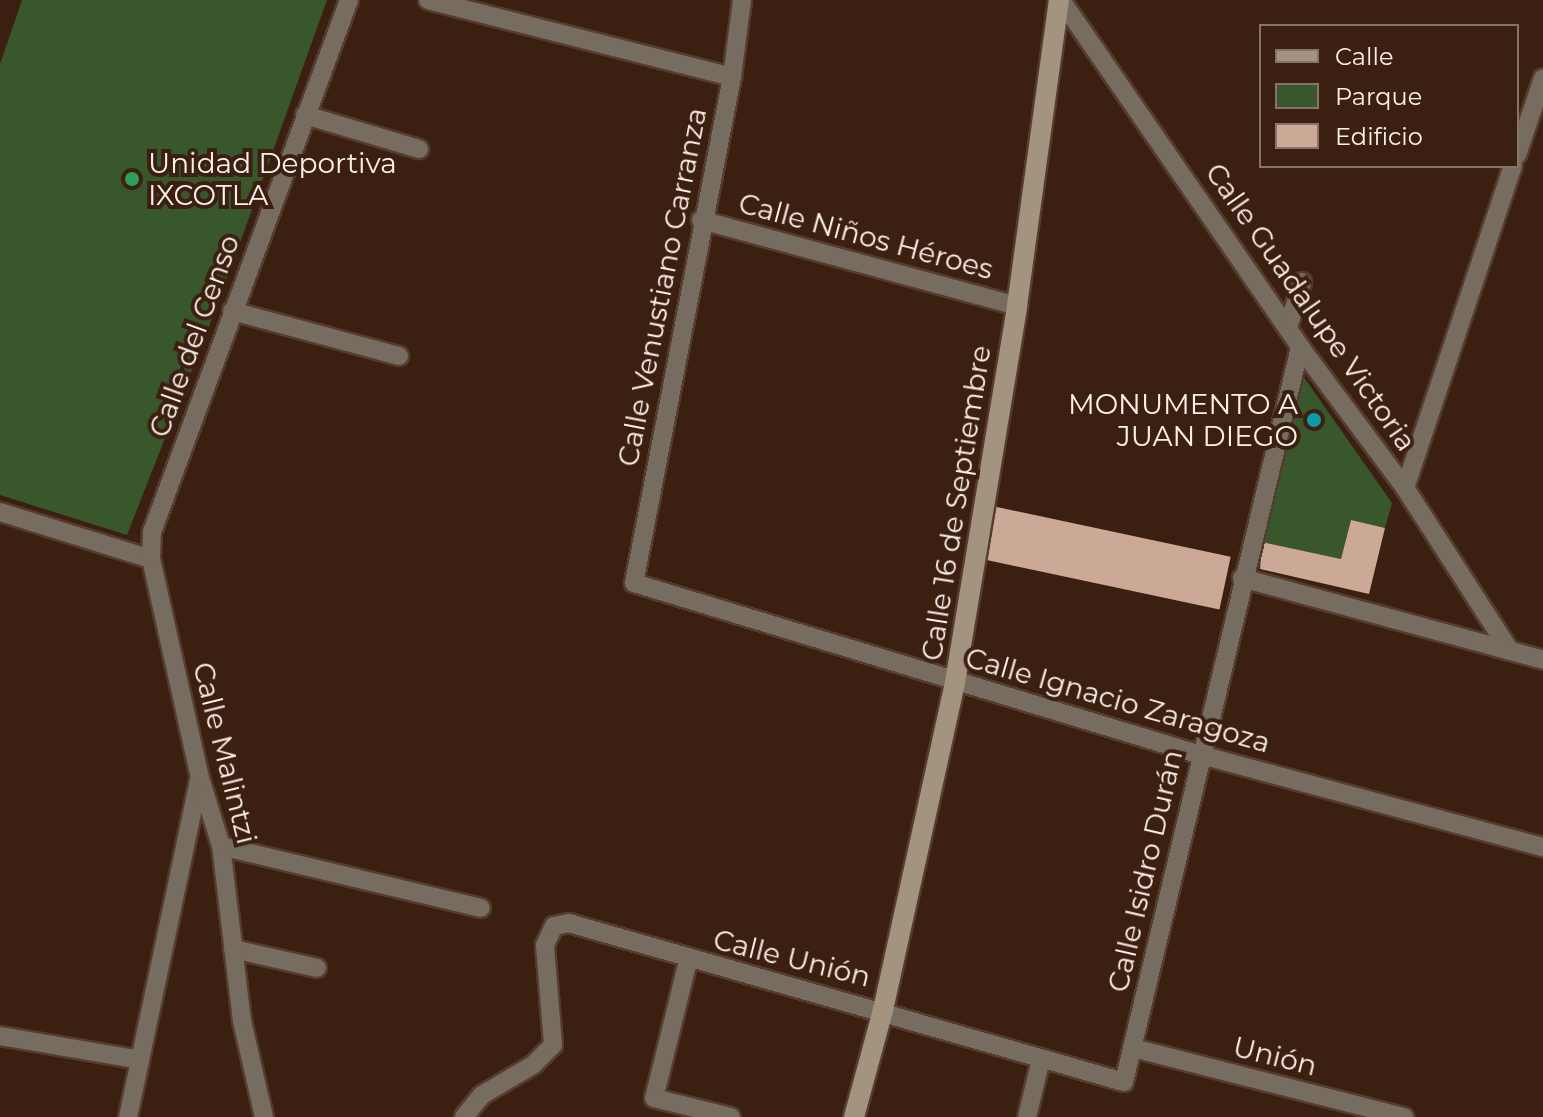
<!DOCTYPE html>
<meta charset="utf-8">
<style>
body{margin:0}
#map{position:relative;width:1543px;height:1117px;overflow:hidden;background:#3b1f10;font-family:Montserrat,sans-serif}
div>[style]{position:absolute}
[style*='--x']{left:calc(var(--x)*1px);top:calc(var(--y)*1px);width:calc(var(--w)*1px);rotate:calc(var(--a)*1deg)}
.green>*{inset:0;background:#38572c}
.building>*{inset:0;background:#cca896;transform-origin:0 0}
.roads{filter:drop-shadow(2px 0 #563c2f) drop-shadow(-2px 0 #563c2f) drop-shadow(0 2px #563c2f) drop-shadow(0 -2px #563c2f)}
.street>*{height:18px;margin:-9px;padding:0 9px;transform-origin:9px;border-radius:9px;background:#766c60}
.secondary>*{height:20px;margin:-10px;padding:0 10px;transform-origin:10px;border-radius:10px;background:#a3937f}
.dots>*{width:22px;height:22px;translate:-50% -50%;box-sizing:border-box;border:4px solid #3b1f10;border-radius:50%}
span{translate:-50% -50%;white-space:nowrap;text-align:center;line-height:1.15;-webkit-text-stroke:8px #3b1f10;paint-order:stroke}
.poi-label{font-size:28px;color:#fcf0eb}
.left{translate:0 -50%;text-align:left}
.right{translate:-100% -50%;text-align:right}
.street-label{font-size:28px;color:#fcf0eb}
.legend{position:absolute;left:1259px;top:24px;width:260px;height:144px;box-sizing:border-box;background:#3b1f10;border:2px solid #887368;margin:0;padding:10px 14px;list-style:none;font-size:24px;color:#fcf0eb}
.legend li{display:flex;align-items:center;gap:16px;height:40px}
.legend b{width:40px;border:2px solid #887368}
</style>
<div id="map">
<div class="green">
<i style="clip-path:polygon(22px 0,327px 0,222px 293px,127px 535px,0 495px,0 64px)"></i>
<i style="clip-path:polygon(1303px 376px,1392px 503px,1385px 528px,1351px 521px,1341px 559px,1262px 542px)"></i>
</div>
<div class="building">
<i style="left:992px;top:506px;width:244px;height:54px;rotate:12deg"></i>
<i style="clip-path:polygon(1351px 520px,1385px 528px,1369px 594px,1260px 569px,1262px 542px,1341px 559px)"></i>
</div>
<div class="roads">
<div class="street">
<i style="--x:428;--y:0;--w:314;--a:14.2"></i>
<i style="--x:742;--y:0;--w:78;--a:97.4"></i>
<i style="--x:732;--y:77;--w:515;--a:100.96"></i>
<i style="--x:634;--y:583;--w:593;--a:16.88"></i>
<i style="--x:1201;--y:755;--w:354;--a:15.1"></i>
<i style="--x:1061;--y:0;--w:421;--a:55.4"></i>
<i style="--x:1300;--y:347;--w:176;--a:53.3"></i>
<i style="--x:1405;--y:488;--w:194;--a:57.2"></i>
<i style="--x:305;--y:115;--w:119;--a:16.6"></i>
<i style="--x:1517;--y:155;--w:81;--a:-71.3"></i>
<i style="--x:701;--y:220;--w:327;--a:15.2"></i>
<i style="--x:232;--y:311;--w:173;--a:15.1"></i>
<i style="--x:1288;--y:328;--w:48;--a:-73.1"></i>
<i style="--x:1405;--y:488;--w:340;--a:-71.5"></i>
<i style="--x:0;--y:512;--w:158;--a:17.3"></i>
<i style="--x:1242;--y:578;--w:312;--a:15.2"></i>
<i style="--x:221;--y:846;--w:267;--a:13.4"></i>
<i style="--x:233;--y:949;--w:86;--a:12.7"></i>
<i style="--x:688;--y:961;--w:141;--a:103.9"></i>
<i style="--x:654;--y:1098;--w:79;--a:13.9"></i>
<i style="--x:0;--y:1036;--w:142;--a:9.7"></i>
<i style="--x:1133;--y:1048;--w:280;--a:14.3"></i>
<i style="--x:128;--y:1117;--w:343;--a:-78.1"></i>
<i style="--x:264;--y:1117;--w:98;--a:-102.9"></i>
<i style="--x:242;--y:1021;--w:176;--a:-96.8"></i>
<i style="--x:221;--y:846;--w:71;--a:-107.2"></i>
<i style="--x:200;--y:778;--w:224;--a:-102.6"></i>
<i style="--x:151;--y:559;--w:27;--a:-88"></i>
<i style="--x:152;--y:532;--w:567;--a:-69.68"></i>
<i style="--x:464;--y:1117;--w:28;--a:-51"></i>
<i style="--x:482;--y:1095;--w:59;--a:-30.5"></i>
<i style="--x:533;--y:1065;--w:28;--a:-45"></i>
<i style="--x:553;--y:1045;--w:100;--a:-94.6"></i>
<i style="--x:545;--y:945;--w:21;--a:-65"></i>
<i style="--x:554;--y:926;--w:15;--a:-11"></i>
<i style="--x:569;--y:923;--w:577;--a:15.99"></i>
<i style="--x:1124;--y:1082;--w:756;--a:-76.53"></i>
<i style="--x:1027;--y:1117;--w:60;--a:-76.4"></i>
</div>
<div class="secondary">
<i style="--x:854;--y:1117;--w:111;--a:-74.8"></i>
<i style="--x:883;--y:1010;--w:336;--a:-77.6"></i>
<i style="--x:955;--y:682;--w:381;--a:-80.6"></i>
<i style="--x:1017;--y:306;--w:309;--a:-82.2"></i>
</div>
</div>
<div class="dots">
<i style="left:132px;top:179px;background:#2e9e5b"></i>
<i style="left:1314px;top:420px;background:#0f9aa8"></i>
</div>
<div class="poi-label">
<span class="left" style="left:148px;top:179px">Unidad Deportiva<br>IXCOTLA</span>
<span class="right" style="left:1298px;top:420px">MONUMENTO A<br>JUAN DIEGO</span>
</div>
<div class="street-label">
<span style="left:866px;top:236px;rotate:15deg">Calle Niños Héroes</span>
<span style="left:662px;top:287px;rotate:-79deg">Calle Venustiano Carranza</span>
<span style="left:1311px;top:307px;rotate:55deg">Calle Guadalupe Victoria</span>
<span style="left:194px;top:336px;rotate:-70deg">Calle del Censo</span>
<span style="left:956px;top:503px;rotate:-81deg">Calle 16 de Septiembre</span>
<span style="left:1118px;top:700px;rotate:16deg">Calle Ignacio Zaragoza</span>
<span style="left:225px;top:753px;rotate:76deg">Calle Malintzi</span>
<span style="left:1145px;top:871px;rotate:-77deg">Calle Isidro Durán</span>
<span style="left:792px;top:958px;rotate:14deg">Calle Unión</span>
<span style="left:1275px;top:1056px;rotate:14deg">Unión</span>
</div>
<ul class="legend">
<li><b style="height:10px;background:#a3937f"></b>Calle</li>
<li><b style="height:22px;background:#38572c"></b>Parque</li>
<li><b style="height:22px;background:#cca896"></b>Edificio</li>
</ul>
</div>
